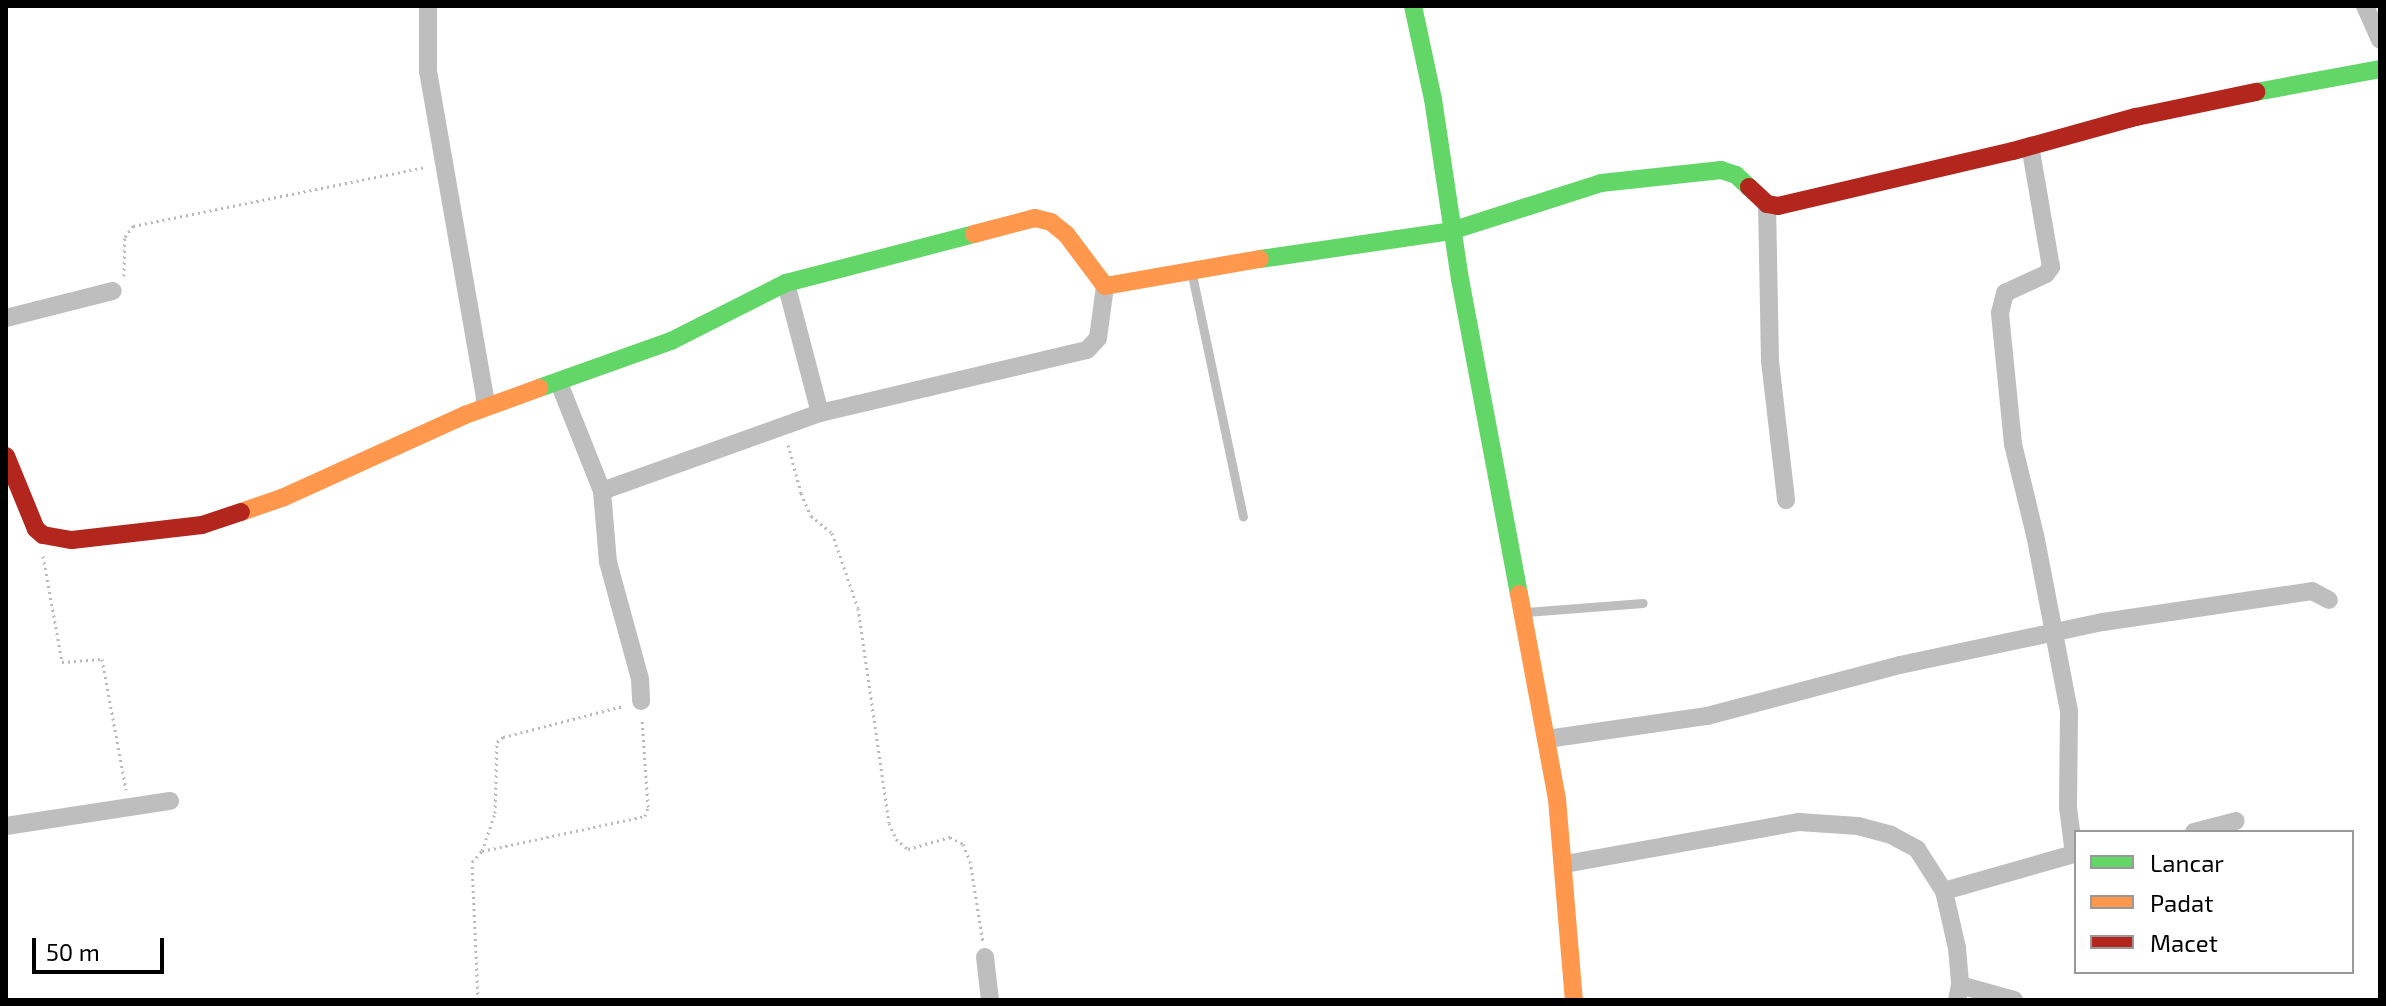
<!DOCTYPE html>
<style>
body{margin:0}
#map{position:relative;width:2386px;height:1006px;overflow:hidden;background:#fff;font-family:"Exo 2",sans-serif}
div>[style]{position:absolute}
[style*='--x']{left:calc(var(--x)*1px);top:calc(var(--y)*1px);width:calc(var(--w)*1px);rotate:calc(var(--a)*1deg)}
.path>*{height:3px;margin-top:-1.5px;transform-origin:0;background:repeating-linear-gradient(90deg,#b9b9b9 0 2px,transparent 0 6px)}
.lane>*{height:9px;margin:-4.5px;padding:0 4.5px;transform-origin:4.5px;border-radius:4.5px;background:#bebebe}
.street>*{height:18px;margin:-9px;padding:0 9px;transform-origin:9px;border-radius:9px;background:#bebebe}
.fast>*{height:18px;margin:-9px;padding:0 9px;transform-origin:9px;border-radius:9px;background:#63d668}
.slow>*{height:18px;margin:-9px;padding:0 9px;transform-origin:9px;border-radius:9px;background:#ff974d}
.jam>*{height:18px;margin:-9px;padding:0 9px;transform-origin:9px;border-radius:9px;background:#b3261e}
span{translate:-50% -50%;white-space:nowrap;text-align:center;line-height:1.15;-webkit-text-stroke:8px #fff;paint-order:stroke}
.frame{position:absolute;inset:0;border:8px solid #000;pointer-events:none}
.legend{position:absolute;left:2074px;top:830px;width:280px;height:144px;box-sizing:border-box;background:#fff;border:2px solid #999;margin:0;padding:10px 14px;list-style:none;font-size:24px;color:#000}
.legend li{display:flex;align-items:center;gap:16px;height:40px}
.legend b{width:40px;border:2px solid #999}
.scale{position:absolute;left:32px;top:938px;width:132px;height:36px;box-sizing:border-box;border:4px solid #000;border-top:0;padding-left:10px;font-size:24px;line-height:28px;white-space:nowrap;color:#000;-webkit-text-stroke:6px #fff;paint-order:stroke}
</style>
<div id="map">
<div class="path">
<i style="--x:124;--y:276;--w:39;--a:-89"></i>
<i style="--x:125;--y:237;--w:14;--a:-54"></i>
<i style="--x:133;--y:226;--w:299;--a:-11.4"></i>
<i style="--x:788;--y:445;--w:50;--a:74.8"></i>
<i style="--x:801;--y:493;--w:25;--a:67"></i>
<i style="--x:811;--y:516;--w:27;--a:39"></i>
<i style="--x:832;--y:533;--w:79;--a:70.9"></i>
<i style="--x:858;--y:608;--w:217;--a:81.8"></i>
<i style="--x:889;--y:823;--w:17;--a:66"></i>
<i style="--x:896;--y:839;--w:16;--a:40"></i>
<i style="--x:908;--y:849;--w:44;--a:-15.9"></i>
<i style="--x:950;--y:837;--w:15;--a:28"></i>
<i style="--x:963;--y:844;--w:18;--a:68"></i>
<i style="--x:970;--y:861;--w:82;--a:80.9"></i>
<i style="--x:43;--y:556;--w:108;--a:79.8"></i>
<i style="--x:62;--y:662;--w:40;--a:-4.3"></i>
<i style="--x:102;--y:659;--w:133;--a:79.6"></i>
<i style="--x:482;--y:851;--w:167;--a:-12.1"></i>
<i style="--x:645;--y:816;--w:9;--a:-72"></i>
<i style="--x:648;--y:807;--w:89;--a:-93.9"></i>
<i style="--x:478;--y:1000;--w:138;--a:-92.5"></i>
<i style="--x:472;--y:862;--w:15;--a:-48"></i>
<i style="--x:482;--y:851;--w:40;--a:-71.1"></i>
<i style="--x:495;--y:813;--w:71;--a:-88.4"></i>
<i style="--x:497;--y:742;--w:8;--a:-40"></i>
<i style="--x:503;--y:737;--w:124;--a:-14.5"></i>
</div>
<div class="lane">
<i style="--x:1191;--y:270;--w:252;--a:78.1"></i>
<i style="--x:1526;--y:612;--w:117;--a:-4.4"></i>
</div>
<div class="street">
<i style="--x:428;--y:6;--w:65;--a:90"></i>
<i style="--x:428;--y:71;--w:331;--a:80.1"></i>
<i style="--x:485;--y:397;--w:11;--a:95"></i>
<i style="--x:2365;--y:6;--w:37;--a:66"></i>
<i style="--x:1767;--y:204;--w:157;--a:88.9"></i>
<i style="--x:1770;--y:361;--w:140;--a:83.4"></i>
<i style="--x:6;--y:318;--w:110;--a:-14.2"></i>
<i style="--x:559;--y:383;--w:116;--a:68.3"></i>
<i style="--x:602;--y:491;--w:71;--a:85.2"></i>
<i style="--x:608;--y:562;--w:121;--a:74.7"></i>
<i style="--x:640;--y:679;--w:22;--a:87"></i>
<i style="--x:820;--y:413;--w:274;--a:-13.3"></i>
<i style="--x:1087;--y:350;--w:16;--a:-47"></i>
<i style="--x:1098;--y:338;--w:52;--a:-82.3"></i>
<i style="--x:602;--y:491;--w:232;--a:-19.7"></i>
<i style="--x:820;--y:413;--w:134;--a:-104.7"></i>
<i style="--x:1547;--y:739;--w:162;--a:-8.2"></i>
<i style="--x:1707;--y:716;--w:200;--a:-14.8"></i>
<i style="--x:1900;--y:665;--w:208;--a:-12"></i>
<i style="--x:2103;--y:622;--w:211;--a:-8.4"></i>
<i style="--x:2312;--y:591;--w:19;--a:28"></i>
<i style="--x:6;--y:826;--w:166;--a:-8.7"></i>
<i style="--x:2194;--y:832;--w:43;--a:-14.7"></i>
<i style="--x:1565;--y:864;--w:238;--a:-10.2"></i>
<i style="--x:1799;--y:822;--w:59;--a:3.9"></i>
<i style="--x:1858;--y:826;--w:34;--a:15"></i>
<i style="--x:1891;--y:835;--w:30;--a:28"></i>
<i style="--x:1917;--y:849;--w:50;--a:57.3"></i>
<i style="--x:1944;--y:891;--w:58;--a:77.2"></i>
<i style="--x:1957;--y:948;--w:37;--a:85"></i>
<i style="--x:1960;--y:985;--w:15;--a:101"></i>
<i style="--x:1944;--y:891;--w:135;--a:-15.9"></i>
<i style="--x:2074;--y:854;--w:47;--a:-97.3"></i>
<i style="--x:2068;--y:807;--w:96;--a:-89.4"></i>
<i style="--x:2069;--y:711;--w:179;--a:-100.9"></i>
<i style="--x:2035;--y:535;--w:94;--a:-103.6"></i>
<i style="--x:2013;--y:444;--w:132;--a:-95.7"></i>
<i style="--x:2000;--y:313;--w:21;--a:-76"></i>
<i style="--x:2005;--y:293;--w:45;--a:-24.9"></i>
<i style="--x:2046;--y:274;--w:9;--a:-54"></i>
<i style="--x:2051;--y:267;--w:123;--a:-99.8"></i>
<i style="--x:985;--y:957;--w:43;--a:83.4"></i>
<i style="--x:1960;--y:985;--w:56;--a:15.5"></i>
</div>
<div class="fast">
<i style="--x:1413;--y:6;--w:95;--a:77.9"></i>
<i style="--x:1433;--y:99;--w:182;--a:81.5"></i>
<i style="--x:1460;--y:279;--w:320;--a:79.4"></i>
<i style="--x:2256;--y:92;--w:126;--a:-10.5"></i>
<i style="--x:1260;--y:259;--w:193;--a:-8.3"></i>
<i style="--x:1451;--y:231;--w:157;--a:-17.7"></i>
<i style="--x:1601;--y:183;--w:121;--a:-6.2"></i>
<i style="--x:1721;--y:170;--w:16;--a:18"></i>
<i style="--x:1736;--y:175;--w:18;--a:43"></i>
<i style="--x:539;--y:388;--w:140;--a:-19.6"></i>
<i style="--x:671;--y:341;--w:129;--a:-26.8"></i>
<i style="--x:786;--y:283;--w:194;--a:-14.6"></i>
</div>
<div class="slow">
<i style="--x:974;--y:234;--w:63;--a:-14.7"></i>
<i style="--x:1035;--y:218;--w:16;--a:14"></i>
<i style="--x:1051;--y:222;--w:19;--a:39"></i>
<i style="--x:1066;--y:234;--w:65;--a:53.1"></i>
<i style="--x:1105;--y:286;--w:157;--a:-9.9"></i>
<i style="--x:241;--y:512;--w:43;--a:-18.9"></i>
<i style="--x:282;--y:498;--w:201;--a:-24.4"></i>
<i style="--x:465;--y:415;--w:79;--a:-20"></i>
<i style="--x:1519;--y:594;--w:208;--a:79.5"></i>
<i style="--x:1557;--y:799;--w:202;--a:85.2"></i>
</div>
<div class="jam">
<i style="--x:1749;--y:187;--w:25;--a:43"></i>
<i style="--x:1767;--y:204;--w:11;--a:10"></i>
<i style="--x:1778;--y:206;--w:241;--a:-13.2"></i>
<i style="--x:2013;--y:151;--w:128;--a:-15.5"></i>
<i style="--x:2136;--y:117;--w:123;--a:-11.8"></i>
<i style="--x:6;--y:456;--w:79;--a:67.7"></i>
<i style="--x:36;--y:529;--w:9;--a:41"></i>
<i style="--x:43;--y:535;--w:29;--a:10"></i>
<i style="--x:72;--y:540;--w:131;--a:-6.6"></i>
<i style="--x:202;--y:525;--w:41;--a:-18.4"></i>
</div>
<div class="frame"></div>
<ul class="legend">
<li><b style="height:10px;background:#63d668"></b>Lancar</li>
<li><b style="height:10px;background:#ff974d"></b>Padat</li>
<li><b style="height:10px;background:#b3261e"></b>Macet</li>
</ul>
<div class="scale">50 m</div>
</div>
